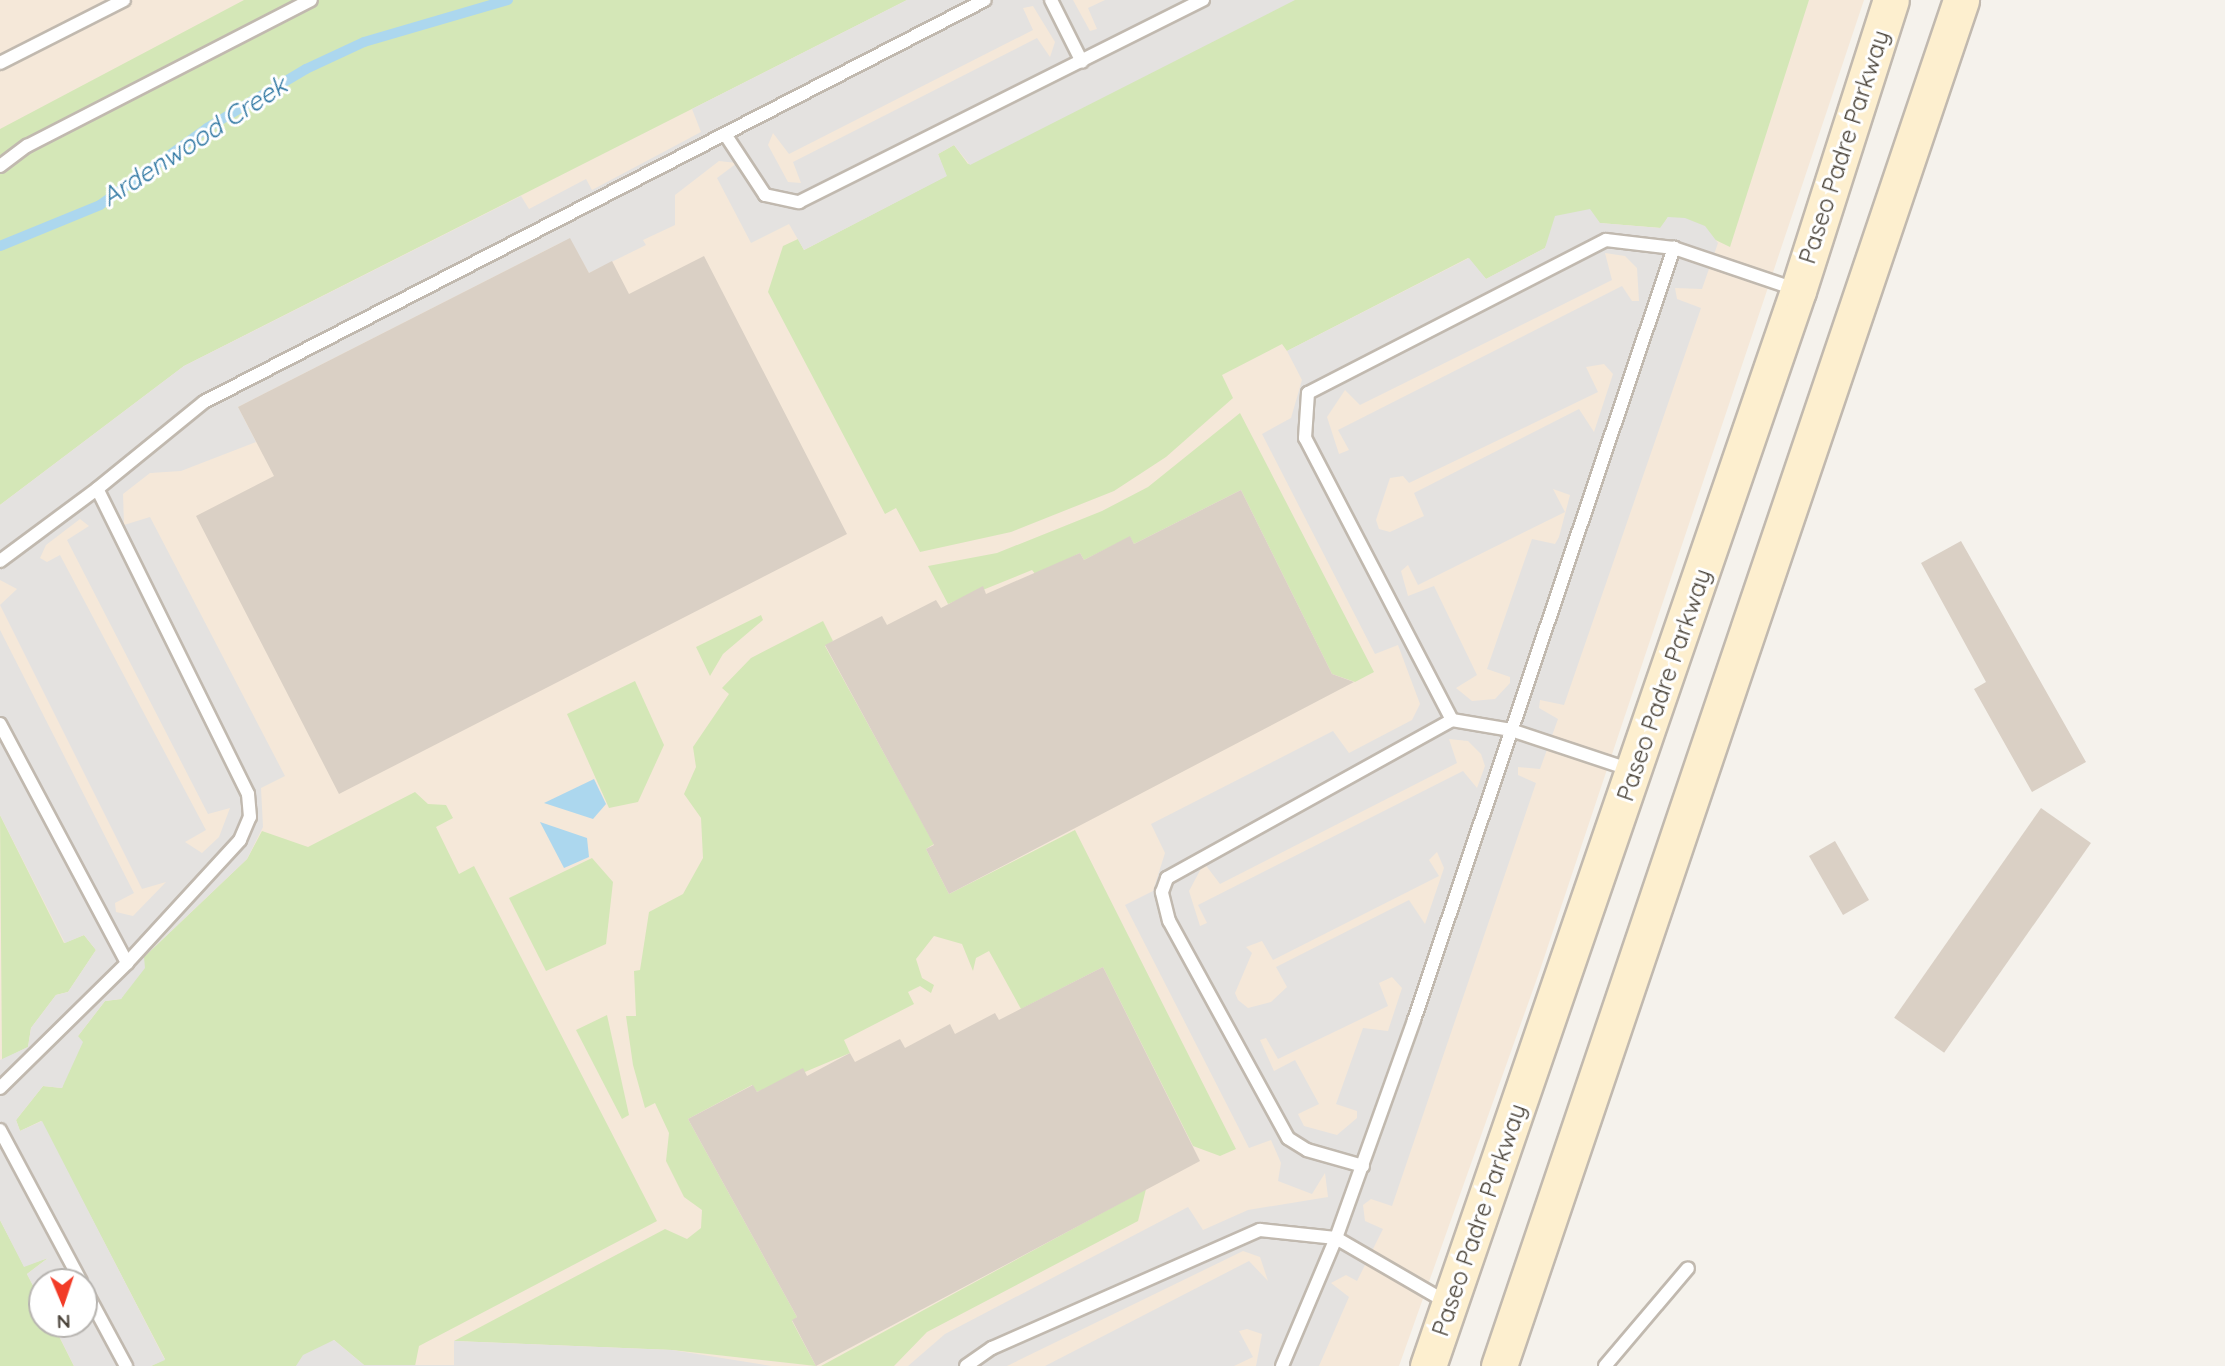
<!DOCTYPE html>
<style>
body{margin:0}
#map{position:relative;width:2225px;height:1366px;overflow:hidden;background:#f5f2ec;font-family:Quicksand,sans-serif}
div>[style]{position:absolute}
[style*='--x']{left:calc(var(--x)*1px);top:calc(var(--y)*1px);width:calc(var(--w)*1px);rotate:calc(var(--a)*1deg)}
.commercial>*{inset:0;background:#f5e8d9}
.green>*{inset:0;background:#d4e7b7}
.parking>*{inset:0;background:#e4e2e0}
.water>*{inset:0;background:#acd7ee}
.stream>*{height:10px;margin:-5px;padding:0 5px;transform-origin:5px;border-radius:5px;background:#acd7ee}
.building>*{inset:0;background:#dad0c5;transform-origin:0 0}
.roads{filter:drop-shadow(2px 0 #c1b9af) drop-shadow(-2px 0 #c1b9af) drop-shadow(0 2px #c1b9af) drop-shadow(0 -2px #c1b9af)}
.lane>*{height:12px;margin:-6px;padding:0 6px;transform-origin:6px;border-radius:6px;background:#fff}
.secondary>*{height:35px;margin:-17.5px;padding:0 17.5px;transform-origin:17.5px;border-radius:17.5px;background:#fdefcf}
span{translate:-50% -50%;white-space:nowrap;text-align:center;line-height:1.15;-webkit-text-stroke:6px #fff;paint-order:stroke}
.street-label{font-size:24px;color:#4a4339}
.water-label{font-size:26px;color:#3178a3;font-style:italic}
.north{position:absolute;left:28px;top:1268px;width:70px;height:70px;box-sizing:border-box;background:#fff;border:2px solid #b7b4b0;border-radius:50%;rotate:178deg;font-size:19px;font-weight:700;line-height:28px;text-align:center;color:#4a4339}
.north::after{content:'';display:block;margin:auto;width:24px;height:32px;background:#f23b27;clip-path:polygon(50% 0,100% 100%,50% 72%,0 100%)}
</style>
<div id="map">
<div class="commercial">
<i style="clip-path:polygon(evenodd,0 0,1864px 0,1540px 970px,1399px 1366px,0 1366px,0 0,42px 1282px,84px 1282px,84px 1324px,42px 1324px,42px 1282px)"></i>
</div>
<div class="green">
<i style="clip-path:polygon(244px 0,907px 0,184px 366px,0 505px,0 129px)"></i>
<i style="clip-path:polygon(1292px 0,1809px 0,1730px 247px,1668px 217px,1661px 228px,1599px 223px,1590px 210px,1556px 225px,1545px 248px,1486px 279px,1468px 258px,1287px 351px,1282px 344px,1222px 375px,1233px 398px,1166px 457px,1114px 491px,1011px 532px,920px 552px,896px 508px,885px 514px,768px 292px,783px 246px,798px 239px,804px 250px,946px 176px,938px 154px,954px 145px,968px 164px)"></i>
<i style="clip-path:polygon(1240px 413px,1374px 672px,1355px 682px,1332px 674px,1241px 490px,1134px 544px,1130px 537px,1084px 560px,1080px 553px,1036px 575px,1032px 570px,948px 604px,928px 566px,997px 553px,1102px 511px,1148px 487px)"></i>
<i style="clip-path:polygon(761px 615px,763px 620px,723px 654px,710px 676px,696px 647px)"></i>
<i style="clip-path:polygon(823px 621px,833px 641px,825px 646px,934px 844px,926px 849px,949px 894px,1075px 830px,1236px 1149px,1220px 1156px,1193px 1146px,1103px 967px,1021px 1009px,989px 951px,976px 958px,973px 971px,962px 944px,934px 936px,916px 959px,922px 978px,934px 985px,931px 993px,920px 986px,908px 992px,914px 1004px,844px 1040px,850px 1053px,757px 1092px,752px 1085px,688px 1119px,797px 1317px,792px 1321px,816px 1366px,672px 1350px,454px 1341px,665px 1229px,687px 1239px,701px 1228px,702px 1210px,684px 1197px,666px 1161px,669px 1133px,655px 1103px,645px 1108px,633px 1065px,626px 1016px,636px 1016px,634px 971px,640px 970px,649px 912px,683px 894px,703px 858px,701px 818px,684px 794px,696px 767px,693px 747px,729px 694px,722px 688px,751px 658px)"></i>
<i style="clip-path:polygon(635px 681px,664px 745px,638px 802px,609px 808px,567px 714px)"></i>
<i style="clip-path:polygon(415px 792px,428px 804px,446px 805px,453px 818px,436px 827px,459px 874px,474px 866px,657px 1221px,419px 1346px,415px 1366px,364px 1365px,334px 1340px,296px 1366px,151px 1366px,165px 1359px,41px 1121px,20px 1131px,16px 1120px,43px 1086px,62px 1088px,78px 1036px,105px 1001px,121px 999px,144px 957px,247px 859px,262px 831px,308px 847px)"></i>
<i style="clip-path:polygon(0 815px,64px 943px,84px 935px,96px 950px,68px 992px,56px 995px,31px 1028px,28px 1047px,2px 1060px)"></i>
<i style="clip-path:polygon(592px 858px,613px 882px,606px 944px,546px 971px,509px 898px)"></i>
<i style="clip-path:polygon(607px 1015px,629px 1115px,622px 1119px,576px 1030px)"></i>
<i style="clip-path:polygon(1146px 1189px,1138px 1221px,927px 1332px,894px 1366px,821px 1366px)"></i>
<i style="clip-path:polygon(0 1220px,24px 1266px,48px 1258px,27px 1274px,42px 1303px,42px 1324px,53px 1324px,74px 1366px,0 1366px)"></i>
</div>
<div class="parking">
<i style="clip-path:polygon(evenodd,907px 0,1073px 0,1090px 31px,1097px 29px,1088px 8px,1105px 0,1295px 0,970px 165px,954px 145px,938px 154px,947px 176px,804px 250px,789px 224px,751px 243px,717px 178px,737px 163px,719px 161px,675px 195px,675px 225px,643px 240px,646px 245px,589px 273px,572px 243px,562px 242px,238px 407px,256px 442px,181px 471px,150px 473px,123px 494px,124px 525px,150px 517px,285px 776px,261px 788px,263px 827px,247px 859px,144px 957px,145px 968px,121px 999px,105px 1001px,78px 1036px,83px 1042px,62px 1088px,43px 1086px,16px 1120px,20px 1131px,42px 1121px,165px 1360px,151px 1366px,74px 1366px,53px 1324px,84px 1324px,84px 1282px,42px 1282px,42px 1303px,27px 1274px,48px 1258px,24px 1267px,0 1220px,0 1060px,28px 1047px,31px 1028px,56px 995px,68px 992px,96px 950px,84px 935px,65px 943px,0 815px,0 630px,134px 893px,115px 903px,116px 912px,133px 916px,166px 882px,142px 889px,0 605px,17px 589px,0 580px,0 505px,184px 366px,521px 196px,529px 209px,586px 179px,592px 190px,701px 132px,692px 109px,907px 0,1033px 6px,1055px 42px,1050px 57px,1037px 38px,793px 162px,801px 183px,788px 182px,768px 145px,773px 133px,789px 154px,1033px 30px,1023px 8px,1033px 6px,907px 0,80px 519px,89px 526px,67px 540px,208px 814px,230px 808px,219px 837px,202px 853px,185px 842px,206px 830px,60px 555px,47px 562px,40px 558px,46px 545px,80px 519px)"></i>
<i style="clip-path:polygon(evenodd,1590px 209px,1600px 223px,1660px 228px,1668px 217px,1685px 218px,1705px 226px,1718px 243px,1702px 289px,1675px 288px,1677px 299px,1701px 308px,1564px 705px,1540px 700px,1539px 708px,1558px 719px,1540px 769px,1518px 767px,1518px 775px,1536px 783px,1392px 1206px,1371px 1199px,1363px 1205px,1365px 1221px,1383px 1229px,1357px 1281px,1346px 1275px,1331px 1283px,1349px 1297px,1319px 1366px,1256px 1366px,1262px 1334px,1247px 1329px,1239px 1331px,1253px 1357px,1234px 1366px,1045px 1366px,1249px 1261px,1268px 1281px,1260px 1257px,1243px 1251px,1007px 1366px,908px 1366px,945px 1334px,1188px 1207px,1203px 1230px,1248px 1210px,1328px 1197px,1325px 1173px,1312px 1194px,1278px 1181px,1281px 1163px,1271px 1140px,1249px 1148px,1125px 905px,1153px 891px,1165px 853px,1151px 824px,1333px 731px,1349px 753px,1412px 720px,1420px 704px,1398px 645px,1375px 654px,1262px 434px,1291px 418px,1302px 380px,1287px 351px,1469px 258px,1486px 279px,1545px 248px,1555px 216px,1590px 209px,1605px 253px,1625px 256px,1637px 268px,1639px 301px,1632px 301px,1622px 286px,1338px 430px,1349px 450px,1339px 454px,1327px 417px,1345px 390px,1360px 405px,1612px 280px,1605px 253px,1590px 209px,1604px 364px,1613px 374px,1594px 432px,1579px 409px,1414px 493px,1424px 516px,1390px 532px,1379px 529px,1376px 520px,1390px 478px,1403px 476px,1409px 483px,1598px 392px,1586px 367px,1604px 364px,1590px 209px,1553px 489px,1570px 495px,1559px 537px,1555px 544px,1532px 539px,1487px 669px,1510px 677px,1510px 683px,1495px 699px,1472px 701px,1456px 688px,1477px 675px,1434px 586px,1408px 596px,1401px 571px,1408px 565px,1418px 585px,1565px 512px,1553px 489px,1590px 209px,1449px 739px,1468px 741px,1481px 754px,1485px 766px,1477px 788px,1463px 771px,1198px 905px,1207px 923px,1200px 926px,1189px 891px,1204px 863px,1220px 884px,1457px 763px,1449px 739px,1590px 209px,1437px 852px,1444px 868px,1425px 924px,1409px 900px,1276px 967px,1287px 987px,1271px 1002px,1248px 1008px,1238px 1000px,1235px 993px,1252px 953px,1246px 947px,1262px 941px,1273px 960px,1439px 876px,1429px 860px,1437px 852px,1590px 209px,1392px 977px,1402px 988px,1388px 1031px,1363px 1028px,1336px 1104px,1357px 1111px,1357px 1118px,1337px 1135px,1304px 1126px,1298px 1114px,1319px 1104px,1295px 1060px,1274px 1071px,1260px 1040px,1266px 1038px,1278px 1059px,1388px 1006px,1379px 983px,1392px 977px)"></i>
<i style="clip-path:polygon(334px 1340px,364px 1365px,454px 1365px,454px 1341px,672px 1350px,772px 1366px,296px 1366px,303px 1355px)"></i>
</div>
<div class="water">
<i style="clip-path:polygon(594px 779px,606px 804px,593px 819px,544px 803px)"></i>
<i style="clip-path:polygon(540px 822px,587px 838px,589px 857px,564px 868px)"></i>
</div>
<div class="stream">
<i style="--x:0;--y:246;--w:108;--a:-22.3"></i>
<i style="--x:100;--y:205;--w:132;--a:-35.7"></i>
<i style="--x:207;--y:128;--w:115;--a:-30.8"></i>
<i style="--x:306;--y:69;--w:64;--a:-25"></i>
<i style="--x:364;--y:42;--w:150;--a:-16.3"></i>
</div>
<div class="building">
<i style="clip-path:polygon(570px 238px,589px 273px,612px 261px,629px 294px,704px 256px,847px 534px,339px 794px,196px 516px,274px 476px,238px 407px)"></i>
<i style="clip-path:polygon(1241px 490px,1332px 674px,1354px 682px,949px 894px,926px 849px,934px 845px,825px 645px,882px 616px,887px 625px,936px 600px,941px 608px,983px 586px,986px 594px,1080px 553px,1084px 560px,1130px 536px,1134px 544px)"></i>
<i style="clip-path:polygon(1961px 541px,2086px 762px,2032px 792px,1974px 689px,1986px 682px,1921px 563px)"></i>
<i style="left:2041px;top:808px;width:61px;height:256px;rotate:35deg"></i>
<i style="left:1835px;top:841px;width:68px;height:30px;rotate:60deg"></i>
<i style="clip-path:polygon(1103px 967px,1200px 1161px,816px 1366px,792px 1320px,797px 1317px,688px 1119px,753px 1085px,757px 1092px,803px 1068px,807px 1076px,850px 1053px,855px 1062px,900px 1039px,905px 1048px,950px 1024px,955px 1034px,995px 1013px,999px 1020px)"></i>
</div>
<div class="roads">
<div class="lane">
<i style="--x:1051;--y:0;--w:69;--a:63.4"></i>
<i style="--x:0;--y:63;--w:139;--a:-26.9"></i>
<i style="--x:725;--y:134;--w:73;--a:56.7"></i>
<i style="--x:765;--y:195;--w:35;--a:12"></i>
<i style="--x:799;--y:202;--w:452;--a:-26.6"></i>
<i style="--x:0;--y:166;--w:34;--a:-37"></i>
<i style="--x:27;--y:146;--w:319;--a:-27.2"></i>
<i style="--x:0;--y:561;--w:121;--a:-36.6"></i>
<i style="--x:1452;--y:720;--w:318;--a:-117.5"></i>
<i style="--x:1305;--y:438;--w:45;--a:-86.2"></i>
<i style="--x:1308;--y:393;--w:335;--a:-27.2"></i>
<i style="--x:1606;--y:240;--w:68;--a:6.7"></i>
<i style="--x:1674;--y:248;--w:128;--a:18.7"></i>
<i style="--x:0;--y:724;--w:271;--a:62"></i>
<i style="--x:0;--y:1088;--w:178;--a:-44.5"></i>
<i style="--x:127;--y:963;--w:167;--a:-47.4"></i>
<i style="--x:240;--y:840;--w:25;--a:-67"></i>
<i style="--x:250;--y:817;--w:23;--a:-95"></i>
<i style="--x:248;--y:794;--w:340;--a:-116.3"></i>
<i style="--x:97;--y:489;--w:138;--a:-39.1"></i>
<i style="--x:204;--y:402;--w:878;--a:-27.24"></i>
<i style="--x:0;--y:1130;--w:172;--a:61.9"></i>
<i style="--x:1363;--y:1166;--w:58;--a:-164.1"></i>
<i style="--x:1307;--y:1150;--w:22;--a:-148"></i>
<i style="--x:1288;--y:1138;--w:247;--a:-118.7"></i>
<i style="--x:1169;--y:921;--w:30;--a:-104"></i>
<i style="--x:1162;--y:892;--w:15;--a:-70"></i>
<i style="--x:1167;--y:878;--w:326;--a:-29"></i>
<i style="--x:1452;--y:720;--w:60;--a:9.6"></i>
<i style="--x:1511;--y:730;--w:126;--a:18.4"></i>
<i style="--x:84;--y:1288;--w:89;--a:61.7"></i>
<i style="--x:966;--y:1366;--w:32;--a:-35"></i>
<i style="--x:992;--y:1348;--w:293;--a:-23.8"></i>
<i style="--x:1260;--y:1230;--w:76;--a:6"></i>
<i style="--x:1336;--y:1238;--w:129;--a:30.1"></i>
<i style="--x:1282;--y:1366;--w:139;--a:-67.1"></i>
<i style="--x:1336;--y:1238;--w:232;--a:-70.3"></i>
<i style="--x:1414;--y:1020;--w:815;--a:-71.39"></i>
<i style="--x:1605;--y:1366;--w:128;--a:-49.7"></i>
</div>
<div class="secondary">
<i style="--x:1428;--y:1366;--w:1137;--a:-71.01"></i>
<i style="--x:1798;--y:291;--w:305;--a:-72.3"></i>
<i style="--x:1499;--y:1366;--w:1442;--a:-71.31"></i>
</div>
</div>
<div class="street-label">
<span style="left:1844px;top:147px;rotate:-72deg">Paseo Padre Parkway</span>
<span style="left:1664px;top:685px;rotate:-71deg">Paseo Padre Parkway</span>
<span style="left:1479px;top:1220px;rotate:-71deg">Paseo Padre Parkway</span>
</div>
<div class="water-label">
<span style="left:194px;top:141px;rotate:-33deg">Ardenwood Creek</span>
</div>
<div class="north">N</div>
</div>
